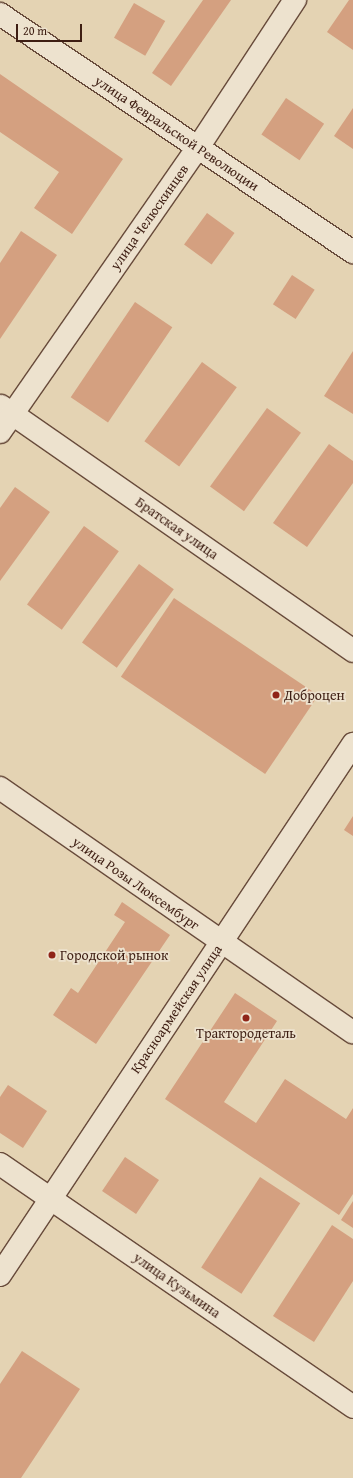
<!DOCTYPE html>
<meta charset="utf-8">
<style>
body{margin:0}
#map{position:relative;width:353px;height:1478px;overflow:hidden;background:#e4d3b3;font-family:"Gentium Book Plus",serif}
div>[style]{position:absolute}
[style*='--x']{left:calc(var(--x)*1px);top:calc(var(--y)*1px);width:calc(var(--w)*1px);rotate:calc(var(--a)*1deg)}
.building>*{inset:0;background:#d4a080;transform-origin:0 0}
.roads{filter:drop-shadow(1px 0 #684b3b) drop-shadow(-1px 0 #684b3b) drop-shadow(0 1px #684b3b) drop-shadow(0 -1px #684b3b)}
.minor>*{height:22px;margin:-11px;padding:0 11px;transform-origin:11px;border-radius:11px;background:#ede2ce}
.dots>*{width:11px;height:11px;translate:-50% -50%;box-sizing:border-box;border:2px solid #ede2ce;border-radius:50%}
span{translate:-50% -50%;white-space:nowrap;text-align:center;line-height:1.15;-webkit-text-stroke:3.5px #ede2ce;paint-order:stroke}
.street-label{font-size:14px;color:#3e1e13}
.poi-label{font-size:14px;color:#3e1e13}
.left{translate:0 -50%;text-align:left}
.scale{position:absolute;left:16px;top:24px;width:66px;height:18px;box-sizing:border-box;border:2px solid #3e1e13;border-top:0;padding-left:5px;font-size:12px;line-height:14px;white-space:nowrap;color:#3e1e13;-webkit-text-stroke:3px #ede2ce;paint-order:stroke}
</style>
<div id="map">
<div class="building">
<i style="clip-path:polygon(203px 0,231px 0,171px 86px,152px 73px)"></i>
<i style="clip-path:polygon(349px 0,353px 0,353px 50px,327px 32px)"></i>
<i style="left:134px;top:3px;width:36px;height:40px;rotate:30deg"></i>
<i style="clip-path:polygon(0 74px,123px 159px,72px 234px,34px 208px,59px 172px,0 132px)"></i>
<i style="left:286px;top:98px;width:46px;height:44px;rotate:34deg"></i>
<i style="clip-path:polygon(353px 108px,353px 149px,334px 136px)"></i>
<i style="left:207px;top:213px;width:34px;height:39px;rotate:36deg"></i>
<i style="clip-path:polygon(21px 231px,57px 255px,0 339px,0 263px)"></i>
<i style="left:292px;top:275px;width:27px;height:35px;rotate:33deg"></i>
<i style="left:135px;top:302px;width:45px;height:115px;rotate:34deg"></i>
<i style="clip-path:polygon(353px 351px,353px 414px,324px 396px)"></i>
<i style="left:202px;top:362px;width:43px;height:98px;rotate:36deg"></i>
<i style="left:267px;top:408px;width:42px;height:97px;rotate:36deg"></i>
<i style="clip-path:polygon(329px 444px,353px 461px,353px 483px,307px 547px,273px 523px)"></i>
<i style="clip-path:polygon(15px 487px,50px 512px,0 581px,0 508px)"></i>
<i style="left:84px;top:526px;width:43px;height:97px;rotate:36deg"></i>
<i style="left:139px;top:564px;width:43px;height:97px;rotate:36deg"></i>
<i style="left:174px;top:598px;width:174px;height:95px;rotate:34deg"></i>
<i style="clip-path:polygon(353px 816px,353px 836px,344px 830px)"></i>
<i style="clip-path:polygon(122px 902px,170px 935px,96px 1044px,53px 1015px,71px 988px,78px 993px,125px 922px,114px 915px)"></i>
<i style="clip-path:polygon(235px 993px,277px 1021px,224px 1102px,256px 1123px,285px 1079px,346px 1119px,353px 1108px,353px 1194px,339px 1215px,165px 1099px)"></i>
<i style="clip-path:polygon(8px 1085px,47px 1111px,23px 1148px,0 1133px,0 1097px)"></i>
<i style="left:125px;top:1157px;width:41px;height:41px;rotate:34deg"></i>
<i style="left:260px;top:1177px;width:48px;height:108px;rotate:33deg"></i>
<i style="clip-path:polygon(353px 1201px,353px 1228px,341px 1220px)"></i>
<i style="clip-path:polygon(332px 1225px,353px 1239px,353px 1281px,314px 1342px,273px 1316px)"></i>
<i style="clip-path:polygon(22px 1351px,80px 1389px,21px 1478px,0 1478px,0 1384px)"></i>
</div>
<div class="roads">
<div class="minor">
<i style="--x:0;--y:14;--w:426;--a:34"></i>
<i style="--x:1;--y:406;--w:429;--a:34.8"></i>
<i style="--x:0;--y:432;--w:348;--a:-55.2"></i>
<i style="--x:199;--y:146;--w:175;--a:-56.7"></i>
<i style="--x:0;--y:788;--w:429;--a:34.7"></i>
<i style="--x:0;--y:1164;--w:429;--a:34.5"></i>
<i style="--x:0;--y:1275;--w:638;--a:-56.38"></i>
</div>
</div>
<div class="dots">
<i style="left:276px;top:695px;background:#8f2418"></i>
<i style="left:52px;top:955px;background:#8f2418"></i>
<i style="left:246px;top:1018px;background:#8f2418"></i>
</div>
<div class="street-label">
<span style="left:177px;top:133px;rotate:34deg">улица Февральской Революции</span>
<span style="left:149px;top:217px;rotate:-55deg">улица Челюскинцев</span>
<span style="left:177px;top:528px;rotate:35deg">Братская улица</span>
<span style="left:136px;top:883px;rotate:35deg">улица Розы Люксембург</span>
<span style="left:176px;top:1009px;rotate:-56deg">Красноармейская улица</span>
<span style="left:177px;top:1285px;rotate:35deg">улица Кузьмина</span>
</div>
<div class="poi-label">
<span class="left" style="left:284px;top:695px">Доброцен</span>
<span class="left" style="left:60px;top:955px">Городской рынок</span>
<span style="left:246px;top:1033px">Трактородеталь</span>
</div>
<div class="scale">20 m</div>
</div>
